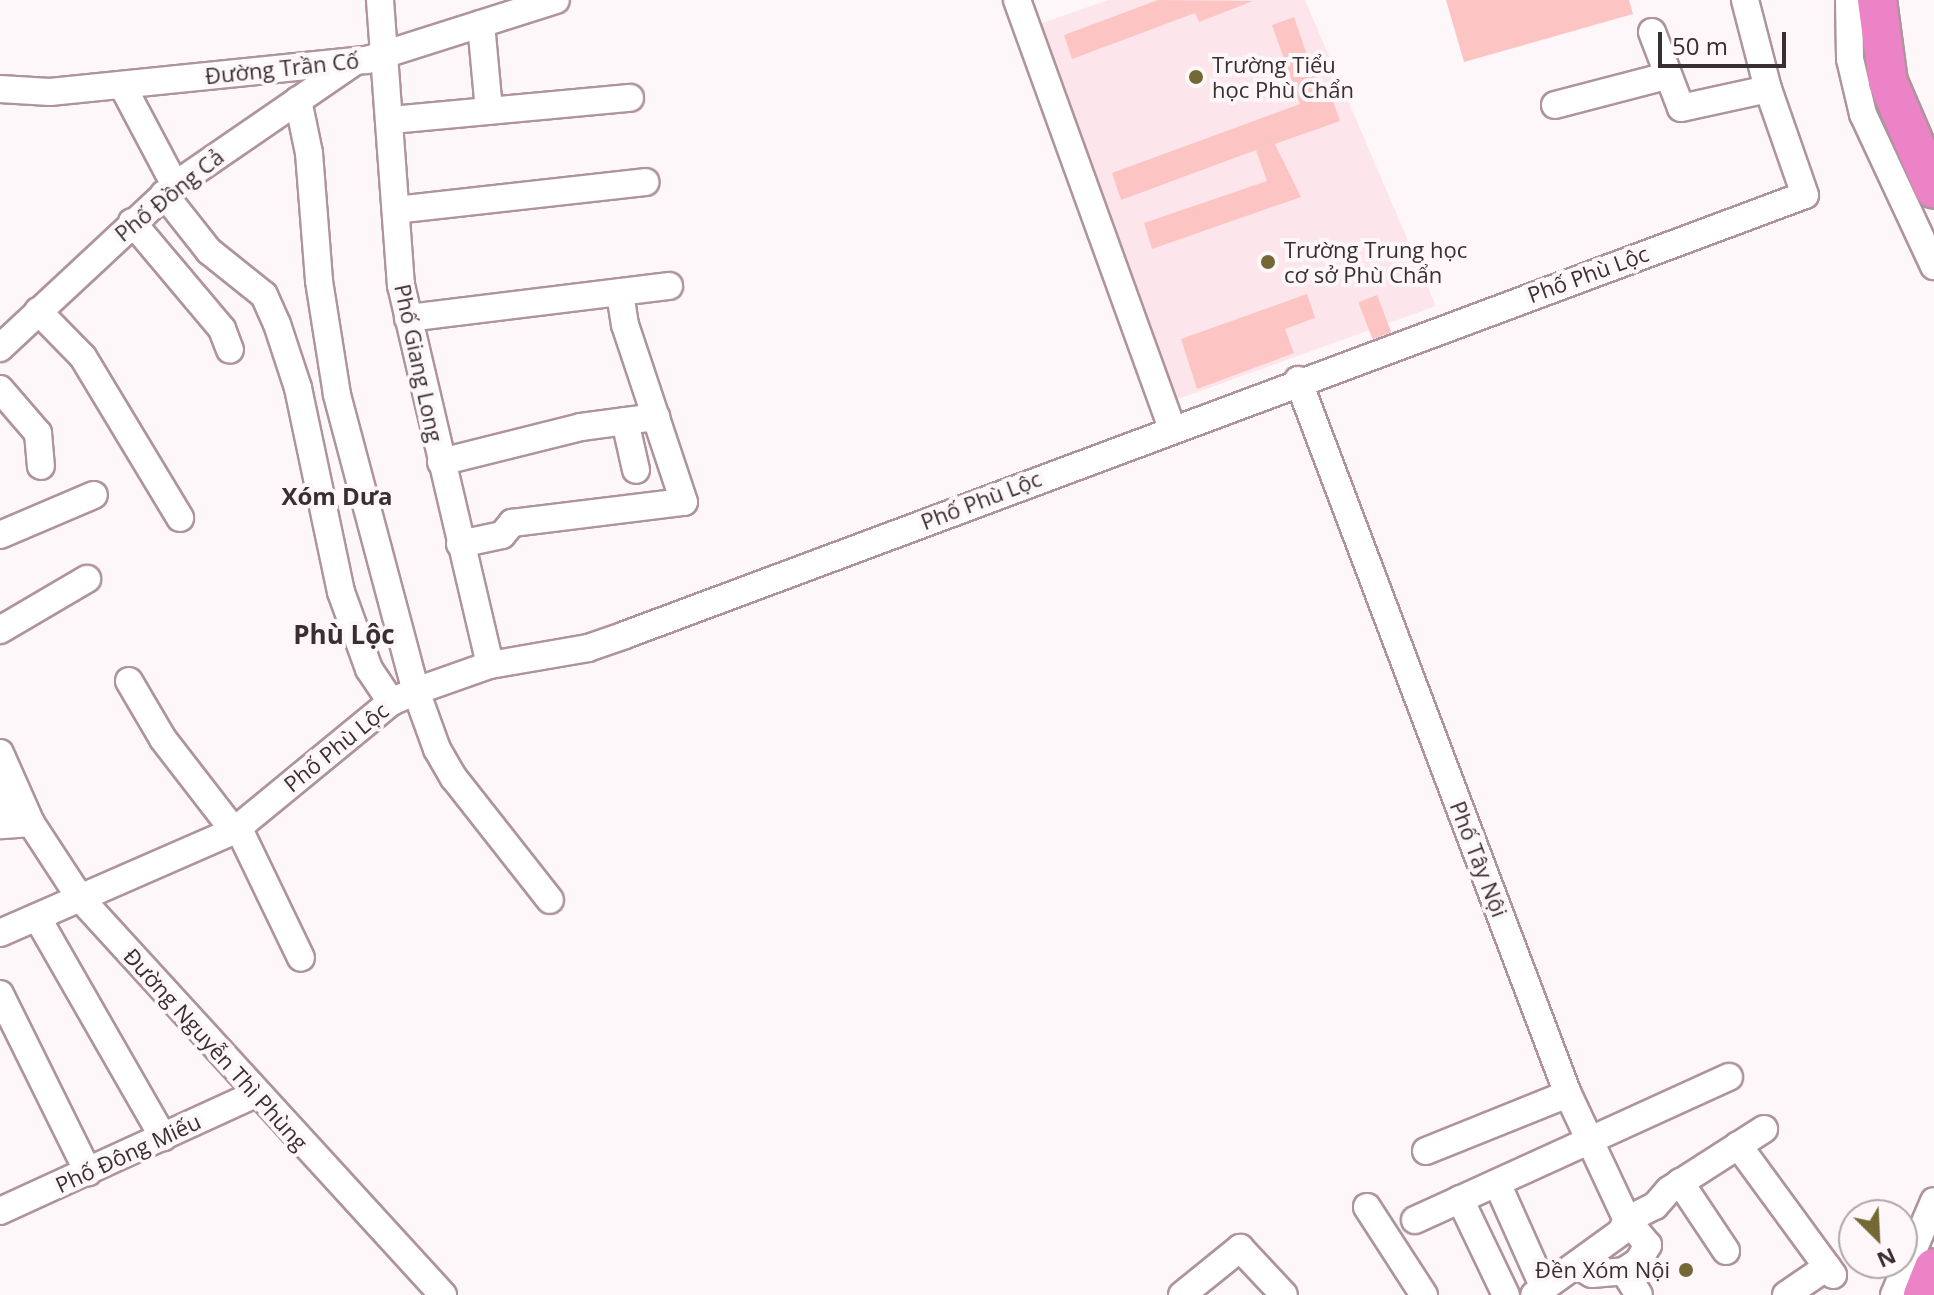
<!DOCTYPE html>
<meta charset="utf-8">
<style>
body{margin:0}
#map{position:relative;width:1934px;height:1295px;overflow:hidden;background:#fdf7f9;font-family:"Open Sans",sans-serif}
div>[style]{position:absolute}
[style*='--x']{left:calc(var(--x)*1px);top:calc(var(--y)*1px);width:calc(var(--w)*1px);rotate:calc(var(--a)*1deg)}
.built>*{inset:0;background:#fce6eb}
.building>*{inset:0;background:#fcc5c3;transform-origin:0 0}
.roads{filter:drop-shadow(2px 0 #ae949b) drop-shadow(-2px 0 #ae949b) drop-shadow(0 2px #ae949b) drop-shadow(0 -2px #ae949b)}
.minor>*{height:26px;margin:-13px;padding:0 13px;transform-origin:13px;border-radius:13px;background:#fff}
.highway>*{height:38px;margin:-19px;padding:0 19px;transform-origin:19px;border-radius:19px;background:#eb83c6}
.dots>*{width:22px;height:22px;translate:-50% -50%;box-sizing:border-box;border:4px solid #fdf7f9;border-radius:50%}
span{translate:-50% -50%;white-space:nowrap;text-align:center;line-height:1.15;-webkit-text-stroke:8px #fdf7f9;paint-order:stroke}
.poi-label{font-size:22px;color:#392e31}
.left{translate:0 -50%;text-align:left}
.right{translate:-100% -50%;text-align:right}
.street-label{font-size:22px;color:#392e31}
.neighbourhood-label{font-size:24px;color:#392e31;font-weight:700}
.quarter-label{font-size:26px;color:#392e31;font-weight:700}
.north{position:absolute;left:1838px;top:1199px;width:80px;height:80px;box-sizing:border-box;background:#fdf7f9;border:2px solid #afa7a9;border-radius:50%;rotate:156deg;font-size:22px;font-weight:700;line-height:32px;text-align:center;color:#392e31}
.north::after{content:'';display:block;margin:auto;width:28px;height:36px;background:#746835;clip-path:polygon(50% 0,100% 100%,50% 72%,0 100%)}
.scale{position:absolute;left:1658px;top:32px;width:128px;height:36px;box-sizing:border-box;border:4px solid #392e31;border-top:0;padding-left:10px;font-size:24px;line-height:28px;white-space:nowrap;color:#392e31;-webkit-text-stroke:6px #fdf7f9;paint-order:stroke}
</style>
<div id="map">
<div class="built">
<i style="clip-path:polygon(1108px 0,1305px 0,1436px 306px,1170px 402px,1037px 25px)"></i>
</div>
<div class="building">
<i style="clip-path:polygon(1158px 0,1253px 1px,1199px 22px,1195px 13px,1072px 59px,1064px 35px)"></i>
<i style="clip-path:polygon(1446px 0,1629px 0,1633px 14px,1464px 62px)"></i>
<i style="clip-path:polygon(1294px 17px,1321px 96px,1330px 93px,1340px 121px,1275px 144px,1301px 197px,1152px 249px,1144px 223px,1267px 181px,1256px 150px,1121px 200px,1112px 173px,1300px 104px,1272px 25px)"></i>
<i style="clip-path:polygon(1307px 294px,1315px 318px,1285px 329px,1294px 353px,1197px 389px,1181px 339px)"></i>
<i style="left:1377px;top:295px;width:40px;height:20px;rotate:69deg"></i>
</div>
<div class="roads">
<div class="minor">
<i style="--x:380;--y:0;--w:286;--a:85.8"></i>
<i style="--x:401;--y:285;--w:390;--a:76.8"></i>
<i style="--x:1017;--y:0;--w:455;--a:70.1"></i>
<i style="--x:1849;--y:0;--w:59;--a:89"></i>
<i style="--x:1850;--y:59;--w:57;--a:76.7"></i>
<i style="--x:1863;--y:114;--w:168;--a:65"></i>
<i style="--x:481;--y:24;--w:87;--a:84.7"></i>
<i style="--x:1652;--y:32;--w:81;--a:69.1"></i>
<i style="--x:1681;--y:108;--w:89;--a:-12.3"></i>
<i style="--x:122;--y:85;--w:113;--a:62.1"></i>
<i style="--x:0;--y:89;--w:50;--a:3.4"></i>
<i style="--x:50;--y:92;--w:319;--a:-5.8"></i>
<i style="--x:367;--y:60;--w:198;--a:-17.6"></i>
<i style="--x:298;--y:100;--w:54;--a:78.3"></i>
<i style="--x:309;--y:153;--w:128;--a:85.5"></i>
<i style="--x:319;--y:281;--w:115;--a:81"></i>
<i style="--x:337;--y:395;--w:306;--a:75.1"></i>
<i style="--x:416;--y:691;--w:62;--a:70.1"></i>
<i style="--x:437;--y:749;--w:34;--a:60"></i>
<i style="--x:454;--y:778;--w:155;--a:51.8"></i>
<i style="--x:1555;--y:105;--w:115;--a:-14.6"></i>
<i style="--x:391;--y:120;--w:240;--a:-5.3"></i>
<i style="--x:164;--y:194;--w:73;--a:51.7"></i>
<i style="--x:209;--y:251;--w:70;--a:38.7"></i>
<i style="--x:264;--y:295;--w:32;--a:66"></i>
<i style="--x:277;--y:324;--w:67;--a:71.8"></i>
<i style="--x:298;--y:388;--w:208;--a:78.1"></i>
<i style="--x:341;--y:592;--w:82;--a:70"></i>
<i style="--x:369;--y:669;--w:40;--a:56"></i>
<i style="--x:396;--y:210;--w:251;--a:-6.4"></i>
<i style="--x:132;--y:222;--w:140;--a:49.9"></i>
<i style="--x:222;--y:329;--w:22;--a:69"></i>
<i style="--x:38;--y:311;--w:64;--a:45.6"></i>
<i style="--x:83;--y:357;--w:188;--a:58.9"></i>
<i style="--x:408;--y:318;--w:263;--a:-7"></i>
<i style="--x:0;--y:348;--w:239;--a:-43"></i>
<i style="--x:175;--y:185;--w:214;--a:-34.5"></i>
<i style="--x:1298;--y:380;--w:763;--a:69.29"></i>
<i style="--x:1568;--y:1094;--w:139;--a:64.9"></i>
<i style="--x:1627;--y:1220;--w:13;--a:117"></i>
<i style="--x:1621;--y:1232;--w:107;--a:144.1"></i>
<i style="--x:0;--y:389;--w:58;--a:49.2"></i>
<i style="--x:38;--y:433;--w:33;--a:85"></i>
<i style="--x:625;--y:421;--w:50;--a:77.3"></i>
<i style="--x:441;--y:462;--w:144;--a:-14"></i>
<i style="--x:581;--y:427;--w:76;--a:-7.6"></i>
<i style="--x:0;--y:535;--w:102;--a:-23.1"></i>
<i style="--x:460;--y:544;--w:43;--a:-12.1"></i>
<i style="--x:502;--y:535;--w:16;--a:-50"></i>
<i style="--x:512;--y:523;--w:173;--a:-7"></i>
<i style="--x:684;--y:502;--w:187;--a:-108.4"></i>
<i style="--x:625;--y:325;--w:33;--a:-99"></i>
<i style="--x:0;--y:630;--w:101;--a:-30.4"></i>
<i style="--x:129;--y:681;--w:67;--a:59.6"></i>
<i style="--x:163;--y:739;--w:116;--a:52.3"></i>
<i style="--x:0;--y:753;--w:77;--a:66.1"></i>
<i style="--x:31;--y:823;--w:31;--a:176"></i>
<i style="--x:0;--y:794;--w:42;--a:43.1"></i>
<i style="--x:31;--y:823;--w:90;--a:56.8"></i>
<i style="--x:80;--y:898;--w:538;--a:47.56"></i>
<i style="--x:238;--y:827;--w:145;--a:64.3"></i>
<i style="--x:37;--y:917;--w:254;--a:60.2"></i>
<i style="--x:0;--y:933;--w:255;--a:-23.6"></i>
<i style="--x:234;--y:831;--w:203;--a:-39.4"></i>
<i style="--x:391;--y:702;--w:27;--a:-24"></i>
<i style="--x:416;--y:691;--w:78;--a:-19.4"></i>
<i style="--x:490;--y:665;--w:99;--a:-9.8"></i>
<i style="--x:588;--y:648;--w:39;--a:-19"></i>
<i style="--x:625;--y:635;--w:1259;--a:-20.45"></i>
<i style="--x:1805;--y:195;--w:112;--a:-109.2"></i>
<i style="--x:1768;--y:89;--w:92;--a:-104.5"></i>
<i style="--x:0;--y:994;--w:199;--a:63.7"></i>
<i style="--x:1738;--y:1145;--w:161;--a:53.8"></i>
<i style="--x:1426;--y:1151;--w:153;--a:-21.9"></i>
<i style="--x:1680;--y:1182;--w:83;--a:56.3"></i>
<i style="--x:1497;--y:1183;--w:115;--a:65.9"></i>
<i style="--x:1460;--y:1199;--w:106;--a:64.4"></i>
<i style="--x:1367;--y:1207;--w:105;--a:57.1"></i>
<i style="--x:0;--y:1211;--w:281;--a:-24.6"></i>
<i style="--x:1415;--y:1220;--w:345;--a:-24.5"></i>
<i style="--x:1577;--y:1265;--w:17;--a:31"></i>
<i style="--x:1592;--y:1274;--w:32;--a:-5"></i>
<i style="--x:1624;--y:1271;--w:17;--a:-33"></i>
<i style="--x:1638;--y:1262;--w:20;--a:-60"></i>
<i style="--x:1648;--y:1245;--w:33;--a:-130"></i>
<i style="--x:1627;--y:1220;--w:31;--a:-27"></i>
<i style="--x:1655;--y:1206;--w:21;--a:-49"></i>
<i style="--x:1669;--y:1190;--w:113;--a:-32.7"></i>
<i style="--x:1624;--y:1271;--w:28;--a:58"></i>
<i style="--x:1182;--y:1295;--w:75;--a:-39"></i>
<i style="--x:1240;--y:1248;--w:64;--a:46.9"></i>
<i style="--x:1786;--y:1295;--w:50;--a:-34.3"></i>
<i style="--x:1894;--y:1295;--w:102;--a:-66.9"></i>
</div>
<div class="highway">
<i style="--x:1877;--y:0;--w:83;--a:82.4"></i>
<i style="--x:1888;--y:82;--w:116;--a:66.7"></i>
<i style="--x:1923;--y:1295;--w:29;--a:-68"></i>
</div>
</div>
<div class="dots">
<i style="left:1196px;top:77px;background:#746835"></i>
<i style="left:1268px;top:262px;background:#746835"></i>
<i style="left:1686px;top:1270px;background:#746835"></i>
</div>
<div class="poi-label">
<span class="left" style="left:1212px;top:77px">Trường Tiểu<br>học Phù Chẩn</span>
<span class="left" style="left:1284px;top:262px">Trường Trung học<br>cơ sở Phù Chẩn</span>
<span class="right" style="left:1670px;top:1270px">Đền Xóm Nội</span>
</div>
<div class="street-label">
<span style="left:282px;top:68px;rotate:-6deg">Đường Trần Cố</span>
<span style="left:169px;top:195px;rotate:-39deg">Phố Đồng Cả</span>
<span style="left:1588px;top:274px;rotate:-20deg">Phố Phù Lộc</span>
<span style="left:419px;top:363px;rotate:78deg">Phố Giang Long</span>
<span style="left:981px;top:500px;rotate:-21deg">Phố Phù Lộc</span>
<span style="left:336px;top:747px;rotate:-39deg">Phố Phù Lộc</span>
<span style="left:1479px;top:859px;rotate:69deg">Phố Tây Nội</span>
<span style="left:216px;top:1049px;rotate:48deg">Đường Nguyễn Thì Phùng</span>
<span style="left:128px;top:1153px;rotate:-25deg">Phố Đông Miếu</span>
</div>
<div class="neighbourhood-label">
<span style="left:337px;top:496px">Xóm Dưa</span>
</div>
<div class="quarter-label">
<span style="left:344px;top:635px">Phù Lộc</span>
</div>
<div class="north">N</div>
<div class="scale">50 m</div>
</div>
